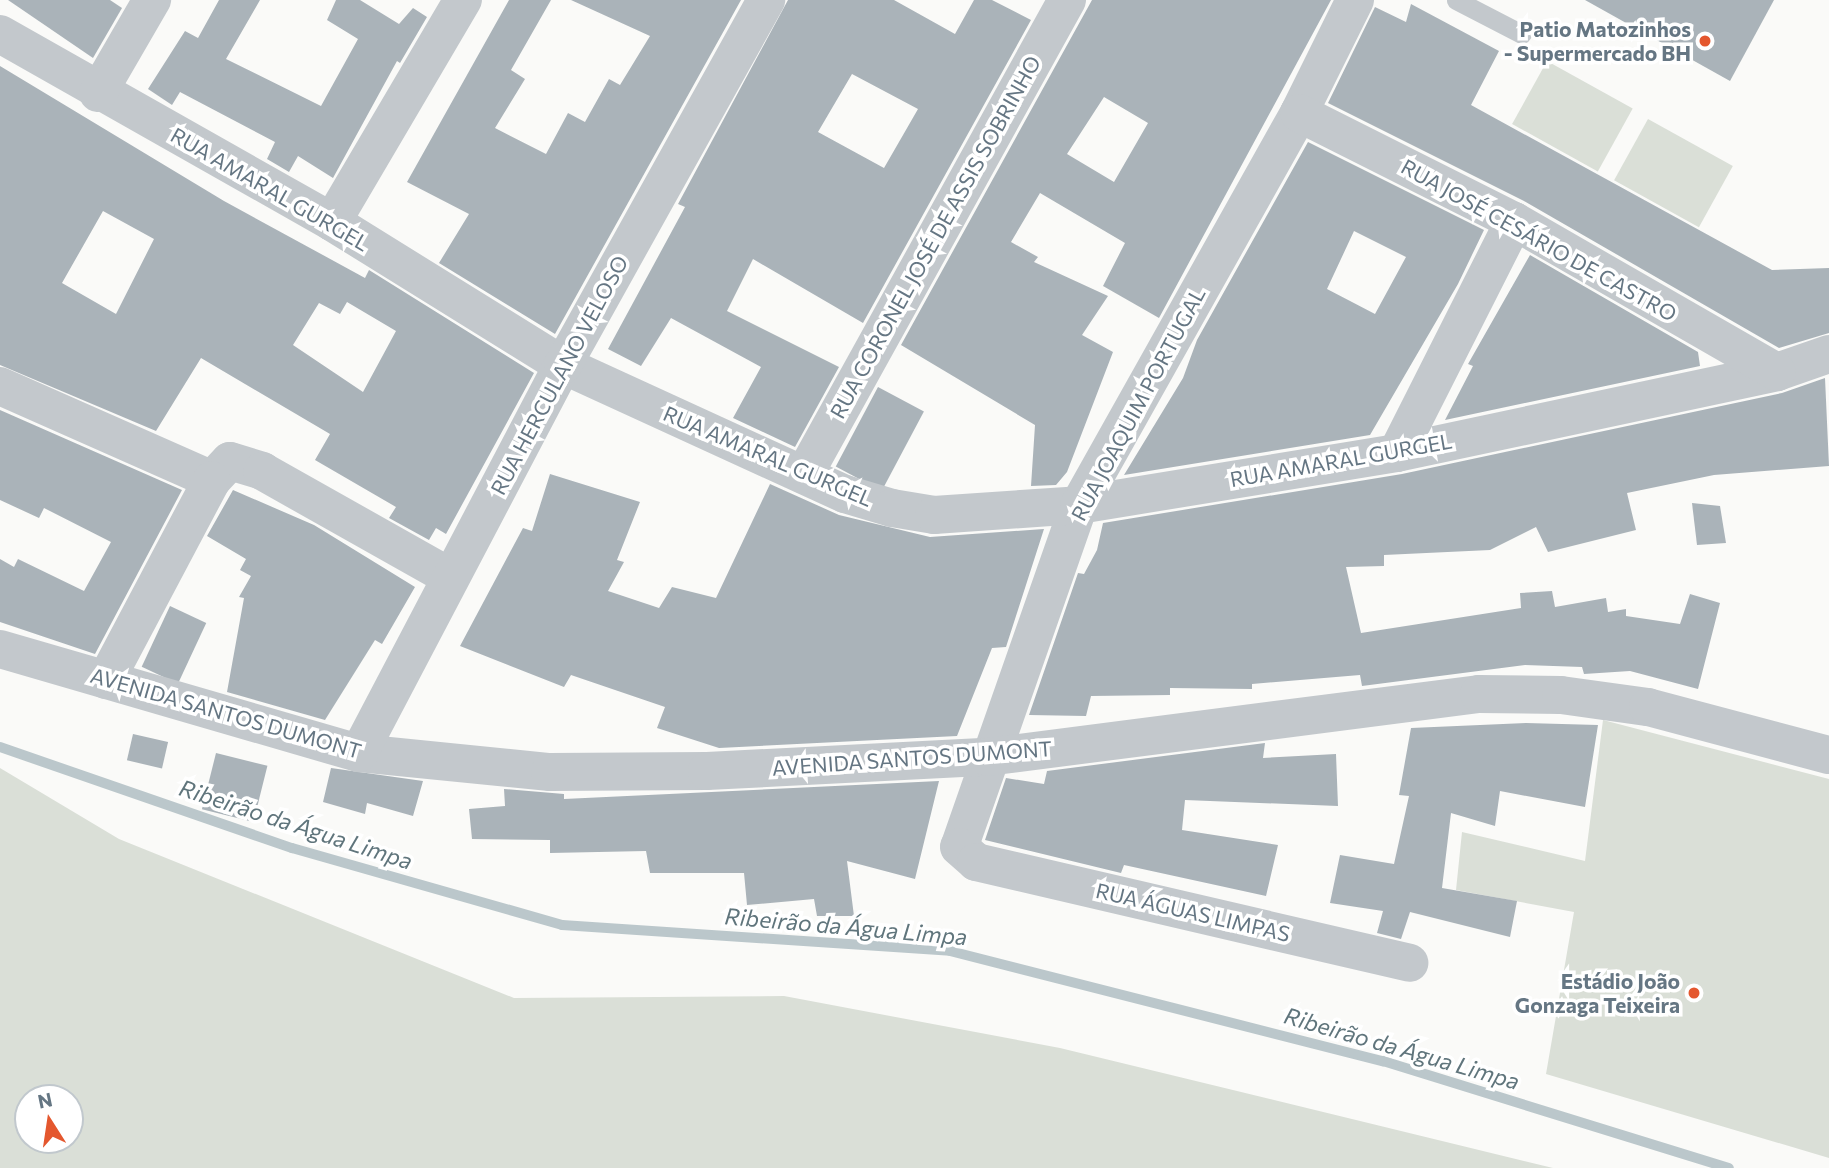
<!DOCTYPE html>
<meta charset="utf-8">
<style>
body{margin:0}
#map{position:relative;width:1829px;height:1168px;overflow:hidden;background:#fafaf8;font-family:Commissioner,sans-serif}
div>[style]{position:absolute}
[style*='--x']{left:calc(var(--x)*1px);top:calc(var(--y)*1px);width:calc(var(--w)*1px);rotate:calc(var(--a)*1deg)}
.green>*{inset:0;background:#dadfd7;transform-origin:0 0}
.stream>*{height:10px;margin:-5px;padding:0 5px;transform-origin:5px;border-radius:5px;background:#bbc7cb}
.building>*{inset:0;background:#aab3b9;transform-origin:0 0}
.service>*{height:19px;margin:-9.5px;padding:0 9.5px;transform-origin:9.5px;border-radius:9.5px;background:#c3c8cc}
.minor>*{height:38px;margin:-19px;padding:0 19px;transform-origin:19px;border-radius:19px;background:#c3c8cc}
.dots>*{width:19px;height:19px;translate:-50% -50%;box-sizing:border-box;border:4px solid #fff;border-radius:50%}
span{translate:-50% -50%;white-space:nowrap;text-align:center;line-height:1.15;-webkit-text-stroke:7px #fff;paint-order:stroke}
.poi-label{font-size:21px;color:#657683;font-weight:700}
.right{translate:-100% -50%;text-align:right}
.street-label{font-size:21px;color:#657683}
.water-label{font-size:23px;color:#60757c;font-style:italic}
.north{position:absolute;left:14px;top:1084px;width:70px;height:70px;box-sizing:border-box;background:#fff;border:2px solid #c1c8cd;border-radius:50%;rotate:348deg;font-size:19px;font-weight:700;line-height:28px;text-align:center;color:#657683}
.north::after{content:'';display:block;margin:auto;width:24px;height:32px;background:#e4572e;clip-path:polygon(50% 0,100% 100%,50% 72%,0 100%)}
</style>
<div id="map">
<div class="green">
<i style="left:1547px;top:61px;width:98px;height:72px;rotate:29deg"></i>
<i style="left:1648px;top:119px;width:97px;height:70px;rotate:29deg"></i>
<i style="clip-path:polygon(1603px 720px,1829px 779px,1829px 1158px,1546px 1074px,1574px 912px,1456px 890px,1462px 832px,1585px 861px)"></i>
<i style="clip-path:polygon(evenodd,0 768px,119px 839px,514px 998px,784px 996px,1060px 1048px,1553px 1168px,0 1168px,0 768px,28px 1098px,70px 1098px,70px 1140px,28px 1140px,28px 1098px)"></i>
</div>
<div class="stream">
<i style="--x:0;--y:747;--w:309;--a:19.1"></i>
<i style="--x:292;--y:848;--w:281;--a:15.9"></i>
<i style="--x:562;--y:925;--w:389;--a:3.8"></i>
<i style="--x:950;--y:951;--w:447;--a:14.3"></i>
<i style="--x:1383;--y:1061;--w:362;--a:17.2"></i>
</div>
<div class="building">
<i style="clip-path:polygon(8px 0,110px 0,122px 8px,93px 58px)"></i>
<i style="clip-path:polygon(219px 0,260px 0,226px 59px,321px 106px,358px 39px,327px 20px,336px 0,360px 0,399px 24px,413px 8px,427px 17px,400px 63px,397px 61px,333px 178px,298px 156px,289px 172px,267px 159px,275px 142px,180px 92px,172px 105px,148px 89px,185px 31px,198px 38px)"></i>
<i style="clip-path:polygon(509px 0,551px 0,511px 70px,525px 79px,495px 128px,546px 154px,568px 113px,585px 122px,609px 79px,620px 85px,650px 36px,571px 0,741px 0,555px 334px,439px 263px,469px 214px,407px 182px)"></i>
<i style="clip-path:polygon(evenodd,788px 0,894px 0,955px 34px,974px 0,992px 0,1031px 20px,863px 323px,753px 259px,727px 311px,839px 367px,795px 447px,733px 418px,761px 367px,671px 318px,641px 366px,608px 349px,685px 207px,678px 204px,788px 0,852px 74px,918px 109px,884px 168px,818px 132px,852px 74px)"></i>
<i style="clip-path:polygon(evenodd,1092px 0,1331px 0,1159px 318px,1103px 286px,1125px 243px,1040px 193px,1011px 242px,1038px 257px,1034px 262px,1108px 296px,1082px 335px,1113px 352px,1067px 472px,1056px 485px,1031px 486px,1035px 425px,901px 345px,1092px 0,1104px 97px,1148px 123px,1114px 182px,1067px 154px,1104px 97px)"></i>
<i style="clip-path:polygon(1585px 0,1774px 0,1730px 81px)"></i>
<i style="clip-path:polygon(1411px 4px,1499px 51px,1471px 105px,1772px 270px,1829px 268px,1829px 333px,1779px 348px,1524px 201px,1328px 103px,1375px 7px,1406px 22px)"></i>
<i style="clip-path:polygon(evenodd,0 66px,224px 201px,365px 278px,369px 270px,534px 373px,446px 534px,436px 528px,429px 540px,389px 518px,396px 507px,315px 460px,330px 434px,201px 358px,156px 431px,0 365px,0 66px,103px 211px,154px 239px,116px 314px,62px 283px,103px 211px,0 66px,347px 302px,396px 331px,363px 392px,293px 345px,319px 303px,340px 314px,347px 302px)"></i>
<i style="clip-path:polygon(evenodd,1308px 142px,1484px 230px,1458px 284px,1370px 435px,1124px 475px,1183px 378px,1197px 340px,1308px 142px,1354px 231px,1406px 257px,1375px 314px,1327px 289px,1354px 231px)"></i>
<i style="clip-path:polygon(1530px 255px,1698px 352px,1700px 366px,1445px 420px,1473px 366px,1468px 364px)"></i>
<i style="clip-path:polygon(1825px 378px,1829px 466px,1714px 475px,1627px 493px,1636px 530px,1548px 552px,1536px 527px,1490px 550px,1384px 555px,1384px 566px,1346px 567px,1361px 633px,1521px 608px,1520px 593px,1552px 591px,1555px 607px,1606px 598px,1608px 612px,1626px 609px,1626px 616px,1680px 624px,1690px 594px,1720px 603px,1698px 689px,1630px 671px,1584px 674px,1582px 667px,1525px 665px,1362px 686px,1360px 675px,1252px 684px,1252px 689px,1170px 688px,1170px 695px,1091px 696px,1086px 716px,1029px 715px,1078px 573px,1084px 574px,1097px 550px,1103px 523px,1402px 474px,1782px 393px)"></i>
<i style="left:878px;top:387px;width:52px;height:90px;rotate:28deg"></i>
<i style="clip-path:polygon(0 410px,182px 490px,95px 654px,0 622px,0 559px,14px 567px,18px 559px,84px 591px,111px 542px,44px 508px,39px 518px,0 500px)"></i>
<i style="clip-path:polygon(550px 474px,640px 502px,617px 560px,624px 562px,608px 591px,659px 608px,672px 587px,716px 598px,770px 484px,839px 515px,930px 537px,1044px 529px,1006px 647px,992px 648px,957px 736px,719px 748px,657px 728px,665px 707px,571px 675px,564px 687px,460px 646px,523px 528px,532px 531px)"></i>
<i style="clip-path:polygon(233px 490px,314px 525px,415px 587px,382px 644px,375px 640px,325px 720px,227px 692px,244px 598px,239px 597px,251px 576px,240px 570px,246px 559px,207px 536px)"></i>
<i style="clip-path:polygon(1692px 503px,1720px 506px,1726px 543px,1697px 545px)"></i>
<i style="left:170px;top:606px;width:40px;height:67px;rotate:25deg"></i>
<i style="clip-path:polygon(1526px 723px,1598px 725px,1585px 807px,1500px 791px,1495px 826px,1451px 813px,1442px 888px,1517px 901px,1510px 937px,1410px 912px,1401px 939px,1377px 933px,1383px 911px,1330px 903px,1340px 855px,1394px 864px,1409px 796px,1399px 795px,1411px 728px)"></i>
<i style="left:133px;top:734px;width:36px;height:27px;rotate:13deg"></i>
<i style="clip-path:polygon(1265px 743px,1263px 758px,1336px 754px,1338px 806px,1185px 800px,1182px 830px,1278px 845px,1266px 896px,1124px 865px,1121px 873px,985px 840px,1006px 778px,1044px 784px,1047px 771px)"></i>
<i style="left:216px;top:753px;width:53px;height:58px;rotate:14deg"></i>
<i style="clip-path:polygon(331px 768px,423px 781px,413px 816px,367px 803px,365px 814px,323px 802px)"></i>
<i style="clip-path:polygon(939px 781px,915px 879px,847px 861px,854px 916px,817px 916px,814px 899px,747px 905px,744px 873px,650px 873px,646px 851px,550px 853px,550px 840px,472px 839px,469px 809px,505px 806px,504px 789px,564px 794px,564px 799px)"></i>
</div>
<div class="service">
<i style="--x:1456;--y:0;--w:74;--a:27.3"></i>
</div>
<div class="minor">
<i style="--x:1355;--y:0;--w:126;--a:116.4"></i>
<i style="--x:1299;--y:113;--w:450;--a:119.3"></i>
<i style="--x:1079;--y:505;--w:362;--a:109.3"></i>
<i style="--x:959;--y:847;--w:23;--a:41"></i>
<i style="--x:976;--y:862;--w:445;--a:13.1"></i>
<i style="--x:0;--y:34;--w:382;--a:29.5"></i>
<i style="--x:332;--y:222;--w:272;--a:31.8"></i>
<i style="--x:563;--y:365;--w:310;--a:24.6"></i>
<i style="--x:845;--y:494;--w:49;--a:16.6"></i>
<i style="--x:892;--y:508;--w:43;--a:9.5"></i>
<i style="--x:934;--y:515;--w:145;--a:-3.9"></i>
<i style="--x:1079;--y:505;--w:322;--a:-9.3"></i>
<i style="--x:1397;--y:453;--w:389;--a:-12"></i>
<i style="--x:1777;--y:372;--w:55;--a:-19.1"></i>
<i style="--x:98;--y:93;--w:108;--a:-59.9"></i>
<i style="--x:1299;--y:113;--w:241;--a:26.7"></i>
<i style="--x:1514;--y:221;--w:303;--a:29.9"></i>
<i style="--x:332;--y:222;--w:258;--a:-59.5"></i>
<i style="--x:0;--y:386;--w:232;--a:23.9"></i>
<i style="--x:212;--y:480;--w:26;--a:-47"></i>
<i style="--x:230;--y:461;--w:34;--a:17"></i>
<i style="--x:262;--y:471;--w:216;--a:29.4"></i>
<i style="--x:1397;--y:453;--w:260;--a:-63.2"></i>
<i style="--x:804;--y:475;--w:543;--a:-61.03"></i>
<i style="--x:0;--y:649;--w:374;--a:16.2"></i>
<i style="--x:359;--y:753;--w:192;--a:5.7"></i>
<i style="--x:550;--y:772;--w:157;--a:-0.4"></i>
<i style="--x:707;--y:771;--w:280;--a:-2.9"></i>
<i style="--x:987;--y:757;--w:496;--a:-7.3"></i>
<i style="--x:1479;--y:694;--w:82;--a:0.7"></i>
<i style="--x:1561;--y:695;--w:88;--a:7.9"></i>
<i style="--x:1648;--y:707;--w:187;--a:14.9"></i>
<i style="--x:106;--y:680;--w:226;--a:-62.1"></i>
<i style="--x:359;--y:753;--w:438;--a:-62.3"></i>
<i style="--x:563;--y:365;--w:418;--a:-60.9"></i>
</div>
<div class="dots">
<i style="left:1705px;top:41px;background:#e4572e"></i>
<i style="left:1694px;top:993px;background:#e4572e"></i>
</div>
<div class="poi-label">
<span class="right" style="left:1691px;top:41px">Patio Matozinhos<br>- Supermercado BH</span>
<span class="right" style="left:1680px;top:993px">Estádio João<br>Gonzaga Teixeira</span>
</div>
<div class="street-label">
<span style="left:270px;top:189px;rotate:30deg">RUA AMARAL GURGEL</span>
<span style="left:935px;top:237px;rotate:-61deg">RUA CORONEL JOSÉ DE ASSIS SOBRINHO</span>
<span style="left:1539px;top:240px;rotate:29deg">RUA JOSÉ CESÁRIO DE CASTRO</span>
<span style="left:559px;top:375px;rotate:-62deg">RUA HERCULANO VELOSO</span>
<span style="left:1138px;top:404px;rotate:-62deg">RUA JOAQUIM PORTUGAL</span>
<span style="left:768px;top:456px;rotate:23deg">RUA AMARAL GURGEL</span>
<span style="left:1341px;top:460px;rotate:-10deg">RUA AMARAL GURGEL</span>
<span style="left:226px;top:713px;rotate:16deg">AVENIDA SANTOS DUMONT</span>
<span style="left:912px;top:758px;rotate:-4deg">AVENIDA SANTOS DUMONT</span>
<span style="left:1193px;top:912px;rotate:13deg">RUA ÁGUAS LIMPAS</span>
</div>
<div class="water-label">
<span style="left:296px;top:824px;rotate:18deg">Ribeirão da Água Limpa</span>
<span style="left:846px;top:926px;rotate:5deg">Ribeirão da Água Limpa</span>
<span style="left:1402px;top:1048px;rotate:16deg">Ribeirão da Água Limpa</span>
</div>
<div class="north">N</div>
</div>
